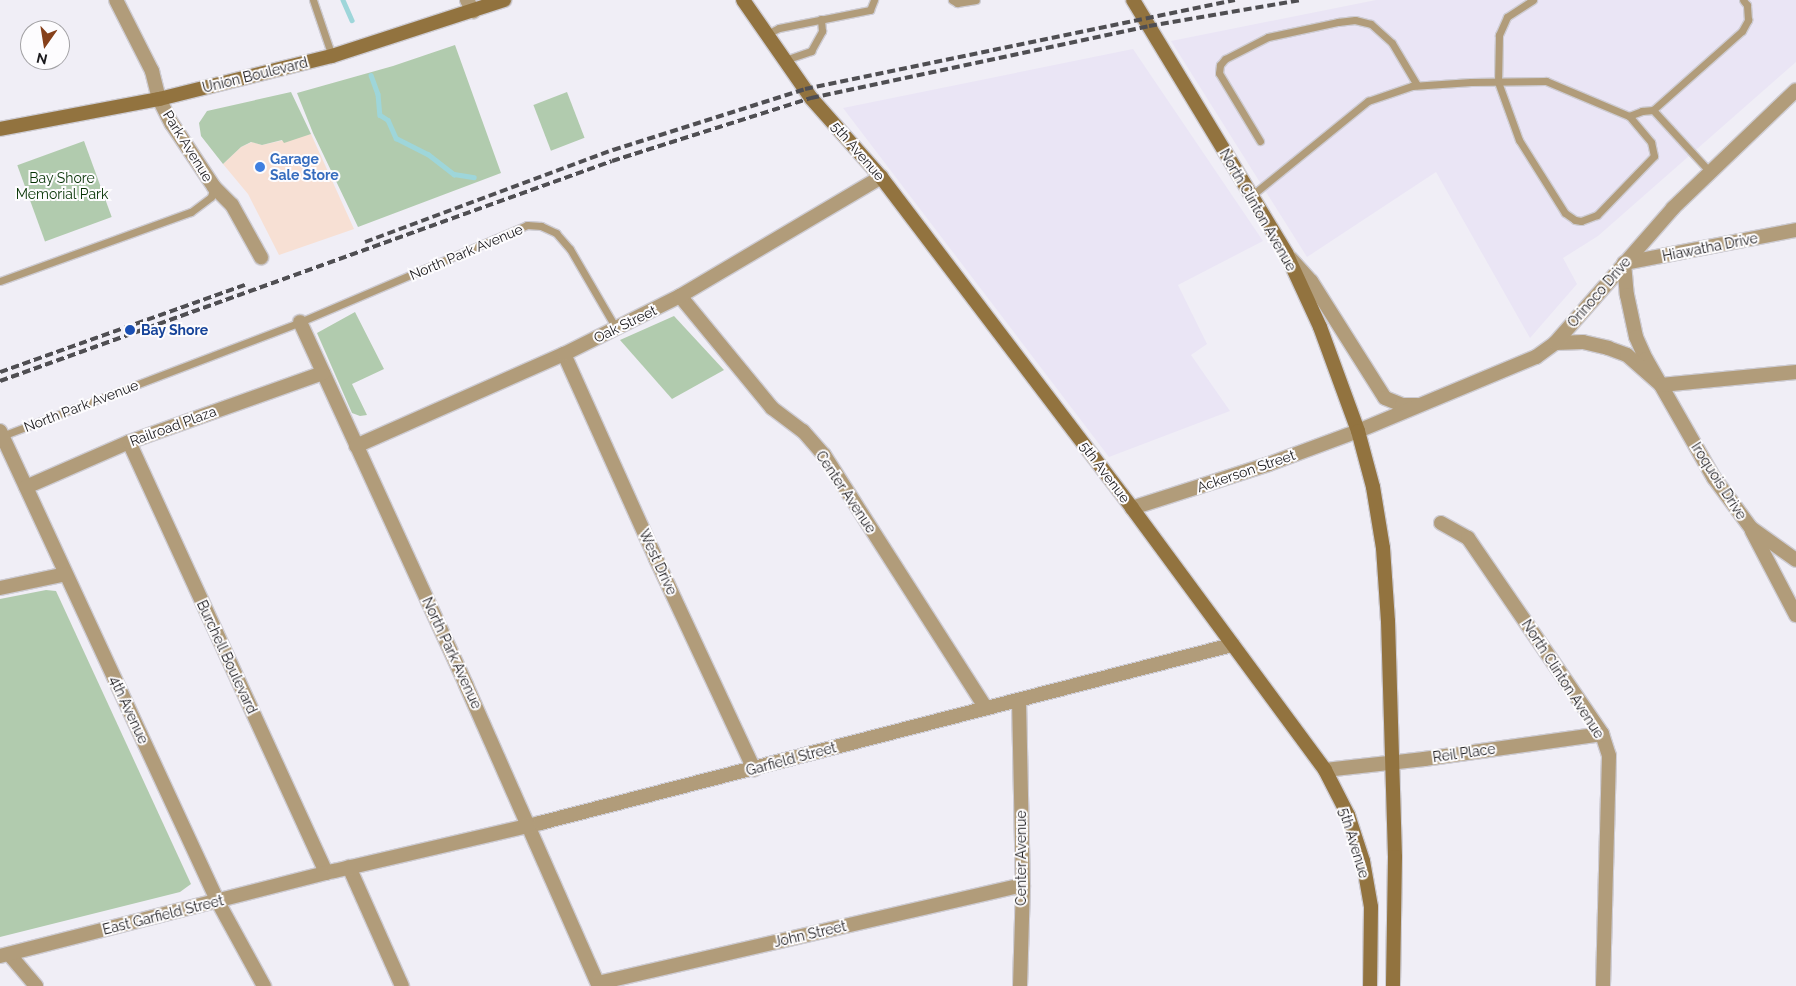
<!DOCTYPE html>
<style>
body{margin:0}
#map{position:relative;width:1796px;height:986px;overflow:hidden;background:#f0eef6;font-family:Raleway,sans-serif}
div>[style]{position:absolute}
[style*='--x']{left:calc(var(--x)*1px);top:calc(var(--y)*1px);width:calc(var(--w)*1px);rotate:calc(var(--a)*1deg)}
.commercial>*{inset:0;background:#f7e0d4}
.built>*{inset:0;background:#eae5f5}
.green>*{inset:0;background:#b1cbae;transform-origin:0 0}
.stream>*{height:4.5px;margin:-2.25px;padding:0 2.25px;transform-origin:2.25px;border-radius:2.25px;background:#9ed6da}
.roads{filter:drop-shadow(1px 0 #ceccd3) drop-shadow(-1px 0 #ceccd3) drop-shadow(0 1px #ceccd3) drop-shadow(0 -1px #ceccd3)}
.service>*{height:7px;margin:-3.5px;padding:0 3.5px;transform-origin:3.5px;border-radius:3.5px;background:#b19c7a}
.minor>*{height:14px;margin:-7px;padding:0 7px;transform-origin:7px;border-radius:7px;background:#b19c7a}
.tertiary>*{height:14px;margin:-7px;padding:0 7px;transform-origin:7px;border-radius:7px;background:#b19c7a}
.secondary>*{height:14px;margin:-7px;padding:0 7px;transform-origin:7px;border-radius:7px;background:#92733f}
.rail>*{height:4px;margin-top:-2px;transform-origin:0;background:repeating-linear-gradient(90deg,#4f4e52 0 8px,transparent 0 12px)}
.dots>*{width:14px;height:14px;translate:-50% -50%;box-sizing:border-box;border:2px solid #fdfcfe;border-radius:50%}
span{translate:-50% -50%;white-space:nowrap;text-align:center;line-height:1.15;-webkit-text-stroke:4px #fdfcfe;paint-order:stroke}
.street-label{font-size:14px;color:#1a191c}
.shop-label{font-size:14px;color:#366cbe;font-weight:700}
.left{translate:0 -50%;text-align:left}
.park-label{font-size:14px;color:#063304}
.transit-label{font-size:14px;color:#164399;font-weight:700}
.north{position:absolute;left:20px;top:20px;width:50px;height:50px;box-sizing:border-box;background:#fdfcfe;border:1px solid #a2a1a4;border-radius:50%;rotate:193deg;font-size:14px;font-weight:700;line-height:20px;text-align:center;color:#1a191c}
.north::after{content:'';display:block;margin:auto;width:18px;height:22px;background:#86401a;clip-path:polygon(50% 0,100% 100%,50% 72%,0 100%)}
</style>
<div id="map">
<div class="commercial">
<i style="clip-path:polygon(311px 134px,354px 229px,279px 255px,248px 194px,223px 164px,241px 147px,252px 142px,262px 145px)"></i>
</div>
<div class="built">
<i style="clip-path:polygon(1376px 0,1796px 0,1796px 62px,1598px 236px,1563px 258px,1577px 284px,1530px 338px,1436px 172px,1307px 257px,1171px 41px)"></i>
<i style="clip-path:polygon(1133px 49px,1263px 241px,1178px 285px,1207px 344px,1191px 355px,1230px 411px,1109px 457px,843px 108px)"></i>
</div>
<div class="green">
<i style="clip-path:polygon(455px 45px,501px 173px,358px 227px,313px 133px,297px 93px,393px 66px)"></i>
<i style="clip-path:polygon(291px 92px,311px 134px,284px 143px,282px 140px,262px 145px,251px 142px,241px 147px,223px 164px,201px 136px,199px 123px,207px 111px)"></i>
<i style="left:567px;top:92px;width:49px;height:36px;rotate:69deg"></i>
<i style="left:84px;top:141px;width:81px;height:71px;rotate:70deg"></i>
<i style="clip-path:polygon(355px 312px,384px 369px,352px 384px,367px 415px,360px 416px,352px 413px,317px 333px)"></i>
<i style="clip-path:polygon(674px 316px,724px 370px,672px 399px,620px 340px)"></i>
<i style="clip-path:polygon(46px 590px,56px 591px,191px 884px,180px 892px,0 937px,0 599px)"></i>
</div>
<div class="stream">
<i style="--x:343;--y:0;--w:22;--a:66"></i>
<i style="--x:371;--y:75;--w:20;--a:70"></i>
<i style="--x:378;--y:94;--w:21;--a:85"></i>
<i style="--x:380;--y:115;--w:9;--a:32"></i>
<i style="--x:388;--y:120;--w:20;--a:66"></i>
<i style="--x:396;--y:138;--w:36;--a:27"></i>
<i style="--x:428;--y:154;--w:33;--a:38"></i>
<i style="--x:454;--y:174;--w:20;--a:9"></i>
</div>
<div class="roads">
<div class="service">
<i style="--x:313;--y:0;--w:59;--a:71.3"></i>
<i style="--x:952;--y:0;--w:6;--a:31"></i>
<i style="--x:957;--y:3;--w:19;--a:-9"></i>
<i style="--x:1533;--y:0;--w:31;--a:147"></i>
<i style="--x:1507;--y:17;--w:20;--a:114"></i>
<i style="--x:1499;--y:35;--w:47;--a:91.2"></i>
<i style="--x:1498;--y:82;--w:62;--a:70.1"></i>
<i style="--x:1519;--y:140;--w:86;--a:57.8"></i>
<i style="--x:1565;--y:213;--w:12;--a:35"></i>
<i style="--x:1575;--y:220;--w:6;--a:9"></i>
<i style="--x:1581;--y:221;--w:17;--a:-21"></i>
<i style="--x:1597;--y:215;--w:82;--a:-46"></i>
<i style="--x:1654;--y:156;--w:14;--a:-102"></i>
<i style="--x:1651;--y:142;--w:34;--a:-130"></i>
<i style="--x:767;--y:34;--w:13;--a:-27"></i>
<i style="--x:779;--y:28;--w:93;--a:-11.2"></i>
<i style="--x:870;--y:10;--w:11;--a:-68"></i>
<i style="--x:785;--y:60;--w:28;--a:-19"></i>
<i style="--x:811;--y:51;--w:23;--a:-61"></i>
<i style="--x:822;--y:31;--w:12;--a:-95"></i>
<i style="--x:1653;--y:110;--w:119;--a:-41.6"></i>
<i style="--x:1742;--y:31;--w:13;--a:-61"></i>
<i style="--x:1748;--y:20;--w:15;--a:-94"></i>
<i style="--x:1747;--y:5;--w:6;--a:-129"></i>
<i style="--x:1260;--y:141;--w:79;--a:-121.1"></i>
<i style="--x:1219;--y:73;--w:8;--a:-83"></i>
<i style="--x:1220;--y:65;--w:8;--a:-50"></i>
<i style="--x:1225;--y:59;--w:48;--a:-27.1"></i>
<i style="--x:1268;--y:37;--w:72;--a:-12.1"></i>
<i style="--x:1338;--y:22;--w:17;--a:-7"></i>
<i style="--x:1355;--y:20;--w:16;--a:14"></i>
<i style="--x:1371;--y:24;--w:28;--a:42"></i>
<i style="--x:1392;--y:43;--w:49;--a:59.2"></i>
<i style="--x:1251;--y:196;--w:151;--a:-39.1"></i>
<i style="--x:1368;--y:101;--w:46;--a:-18.8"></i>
<i style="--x:1412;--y:86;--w:59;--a:-3.9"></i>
<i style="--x:1471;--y:82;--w:75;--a:-0.8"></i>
<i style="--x:1546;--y:81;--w:90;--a:22.9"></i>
<i style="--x:1629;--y:116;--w:14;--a:-21"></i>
<i style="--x:1642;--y:111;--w:11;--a:-5"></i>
<i style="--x:1653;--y:110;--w:84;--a:47.4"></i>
<i style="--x:0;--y:281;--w:203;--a:-19.9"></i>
<i style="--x:191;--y:212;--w:25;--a:-37"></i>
<i style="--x:211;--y:197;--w:9;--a:-77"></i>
<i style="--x:2;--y:436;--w:319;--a:-20.9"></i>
<i style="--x:300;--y:322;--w:247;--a:-23.1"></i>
<i style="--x:527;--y:225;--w:14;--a:4"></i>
<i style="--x:541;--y:226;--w:17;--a:25"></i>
<i style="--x:556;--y:233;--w:21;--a:49"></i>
<i style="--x:570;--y:249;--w:91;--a:59.8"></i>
</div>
<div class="minor">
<i style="--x:116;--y:0;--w:80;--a:63.1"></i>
<i style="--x:152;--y:71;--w:29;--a:76"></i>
<i style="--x:159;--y:99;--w:28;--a:63"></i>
<i style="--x:172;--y:124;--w:76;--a:56.3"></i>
<i style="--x:214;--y:187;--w:25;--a:45"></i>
<i style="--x:232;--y:205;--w:60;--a:60.9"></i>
<i style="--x:467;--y:0;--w:13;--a:61"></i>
<i style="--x:1796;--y:230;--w:175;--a:169.1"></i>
<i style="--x:1624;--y:263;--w:32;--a:85"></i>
<i style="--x:1627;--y:295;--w:43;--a:77.9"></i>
<i style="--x:1636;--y:337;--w:24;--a:66"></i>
<i style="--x:1646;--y:359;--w:137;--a:60.3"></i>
<i style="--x:1714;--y:478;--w:62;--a:53.5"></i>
<i style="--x:1751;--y:528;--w:55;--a:35.4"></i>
<i style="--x:680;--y:296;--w:145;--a:50.6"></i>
<i style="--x:772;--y:408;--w:39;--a:37"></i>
<i style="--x:803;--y:431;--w:32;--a:49"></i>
<i style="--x:824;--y:455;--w:300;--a:57.4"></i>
<i style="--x:300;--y:322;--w:399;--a:65.4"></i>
<i style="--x:466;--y:685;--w:329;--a:66.2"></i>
<i style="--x:1555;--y:343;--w:28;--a:-2"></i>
<i style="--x:1583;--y:342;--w:26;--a:13"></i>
<i style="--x:1608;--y:348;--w:20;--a:20"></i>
<i style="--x:1627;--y:355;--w:45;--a:41.4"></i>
<i style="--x:1661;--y:385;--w:136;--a:-5.5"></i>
<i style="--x:564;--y:354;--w:225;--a:65.8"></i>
<i style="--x:656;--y:559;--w:232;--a:65"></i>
<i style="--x:0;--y:431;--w:519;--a:65.16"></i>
<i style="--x:218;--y:902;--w:96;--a:61.3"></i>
<i style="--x:129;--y:442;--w:474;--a:65.4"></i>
<i style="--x:356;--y:446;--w:227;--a:-23.9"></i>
<i style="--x:564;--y:354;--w:130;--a:-26.6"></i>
<i style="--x:680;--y:296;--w:234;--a:-30.6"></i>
<i style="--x:26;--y:487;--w:112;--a:-23.6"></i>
<i style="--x:129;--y:442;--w:206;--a:-19.6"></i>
<i style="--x:1132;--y:508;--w:144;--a:-17.8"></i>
<i style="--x:1269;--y:464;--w:95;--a:-20.3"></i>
<i style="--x:1441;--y:523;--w:31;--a:29"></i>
<i style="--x:1468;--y:538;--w:237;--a:55.6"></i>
<i style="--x:1602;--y:734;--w:23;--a:72"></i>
<i style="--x:1609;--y:756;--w:230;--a:91.5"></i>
<i style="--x:1752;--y:531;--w:95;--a:62.4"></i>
<i style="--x:0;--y:588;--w:67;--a:-12"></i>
<i style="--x:1019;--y:700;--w:185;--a:88.8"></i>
<i style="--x:1023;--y:885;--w:101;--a:91.7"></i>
<i style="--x:1325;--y:770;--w:100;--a:-6.3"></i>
<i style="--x:1424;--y:759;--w:180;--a:-8"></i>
<i style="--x:349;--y:867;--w:130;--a:66"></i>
<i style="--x:9;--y:954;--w:42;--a:49.8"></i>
<i style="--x:0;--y:956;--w:345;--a:-14.3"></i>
<i style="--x:334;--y:871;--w:212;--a:-13.1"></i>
<i style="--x:540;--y:823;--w:715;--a:-14.43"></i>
<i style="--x:598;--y:983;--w:436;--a:-13"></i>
</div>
<div class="tertiary">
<i style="--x:1290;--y:258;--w:31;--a:48"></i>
<i style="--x:1311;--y:281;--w:138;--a:57.7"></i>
<i style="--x:1385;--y:398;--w:18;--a:22"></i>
<i style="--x:1402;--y:405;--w:15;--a:0"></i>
<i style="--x:1358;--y:431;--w:193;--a:-22.6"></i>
<i style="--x:1536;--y:357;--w:24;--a:-36"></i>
<i style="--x:1555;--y:343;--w:179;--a:-48.8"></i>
<i style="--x:1673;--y:208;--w:170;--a:-43.8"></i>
</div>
<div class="secondary">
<i style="--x:743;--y:0;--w:119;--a:55.2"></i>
<i style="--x:811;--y:98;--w:106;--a:48.5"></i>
<i style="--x:881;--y:177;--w:415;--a:52.8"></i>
<i style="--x:1132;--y:508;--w:325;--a:53.6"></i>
<i style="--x:1325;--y:770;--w:51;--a:62.9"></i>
<i style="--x:1348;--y:815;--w:48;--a:71.9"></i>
<i style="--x:1363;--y:861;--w:47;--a:80.1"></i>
<i style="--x:1371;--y:907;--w:79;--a:90.7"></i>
<i style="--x:1133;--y:0;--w:296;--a:58.8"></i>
<i style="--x:1286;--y:253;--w:81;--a:65.3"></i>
<i style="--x:1320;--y:327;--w:111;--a:69.9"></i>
<i style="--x:1358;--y:431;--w:58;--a:75"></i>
<i style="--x:1373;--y:487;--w:62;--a:80.7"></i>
<i style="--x:1383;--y:548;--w:73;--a:86.1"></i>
<i style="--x:1388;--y:621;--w:236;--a:88.3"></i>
<i style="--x:1395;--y:857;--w:129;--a:90.9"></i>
<i style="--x:0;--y:129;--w:162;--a:-10.7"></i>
<i style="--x:159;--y:99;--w:178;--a:-14"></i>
<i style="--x:332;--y:56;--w:181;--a:-18"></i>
</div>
</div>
<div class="rail">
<i style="--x:365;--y:242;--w:265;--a:-20.4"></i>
<i style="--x:613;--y:150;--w:201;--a:-17.6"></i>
<i style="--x:805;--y:89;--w:439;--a:-11.7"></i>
<i style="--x:0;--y:372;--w:260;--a:-19.6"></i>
<i style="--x:0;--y:381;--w:650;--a:-19.77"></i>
<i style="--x:612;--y:161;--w:209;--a:-17.6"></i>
<i style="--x:811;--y:98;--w:346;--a:-12"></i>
<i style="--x:1149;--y:26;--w:154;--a:-9.7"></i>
</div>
<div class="dots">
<i style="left:260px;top:167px;background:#3f7fe0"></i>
<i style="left:130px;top:330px;background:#1a4fb4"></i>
</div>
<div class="street-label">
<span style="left:255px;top:75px;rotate:-14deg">Union Boulevard</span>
<span style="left:188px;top:146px;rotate:58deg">Park Avenue</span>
<span style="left:858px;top:151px;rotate:49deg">5th Avenue</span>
<span style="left:1258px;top:210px;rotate:60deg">North Clinton Avenue</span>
<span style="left:1710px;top:247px;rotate:-11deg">Hiawatha Drive</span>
<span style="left:466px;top:252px;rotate:-23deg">North Park Avenue</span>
<span style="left:1599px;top:292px;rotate:-49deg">Orinoco Drive</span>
<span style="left:625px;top:324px;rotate:-26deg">Oak Street</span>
<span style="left:81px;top:406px;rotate:-21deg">North Park Avenue</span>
<span style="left:173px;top:426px;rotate:-20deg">Railroad Plaza</span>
<span style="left:1246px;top:471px;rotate:-19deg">Ackerson Street</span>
<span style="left:1105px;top:472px;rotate:53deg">5th Avenue</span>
<span style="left:1719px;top:481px;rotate:57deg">Iroquois Drive</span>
<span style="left:846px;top:492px;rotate:56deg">Center Avenue</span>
<span style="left:658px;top:562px;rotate:65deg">West Drive</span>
<span style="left:452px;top:653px;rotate:65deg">North Park Avenue</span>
<span style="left:227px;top:657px;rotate:65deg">Burchell Boulevard</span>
<span style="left:1563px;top:679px;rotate:57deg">North Clinton Avenue</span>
<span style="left:129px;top:710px;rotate:65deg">4th Avenue</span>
<span style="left:1464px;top:753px;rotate:-8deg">Reil Place</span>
<span style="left:791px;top:759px;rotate:-15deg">Garfield Street</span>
<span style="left:1354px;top:843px;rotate:73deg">5th Avenue</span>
<span style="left:1021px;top:858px;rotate:-90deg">Center Avenue</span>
<span style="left:163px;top:915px;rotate:-14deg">East Garfield Street</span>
<span style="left:810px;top:934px;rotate:-13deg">John Street</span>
</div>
<div class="shop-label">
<span class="left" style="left:270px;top:167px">Garage<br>Sale Store</span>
</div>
<div class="park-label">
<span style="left:62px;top:186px">Bay Shore<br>Memorial Park</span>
</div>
<div class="transit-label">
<span class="left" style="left:141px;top:330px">Bay Shore</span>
</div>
<div class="north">N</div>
</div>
